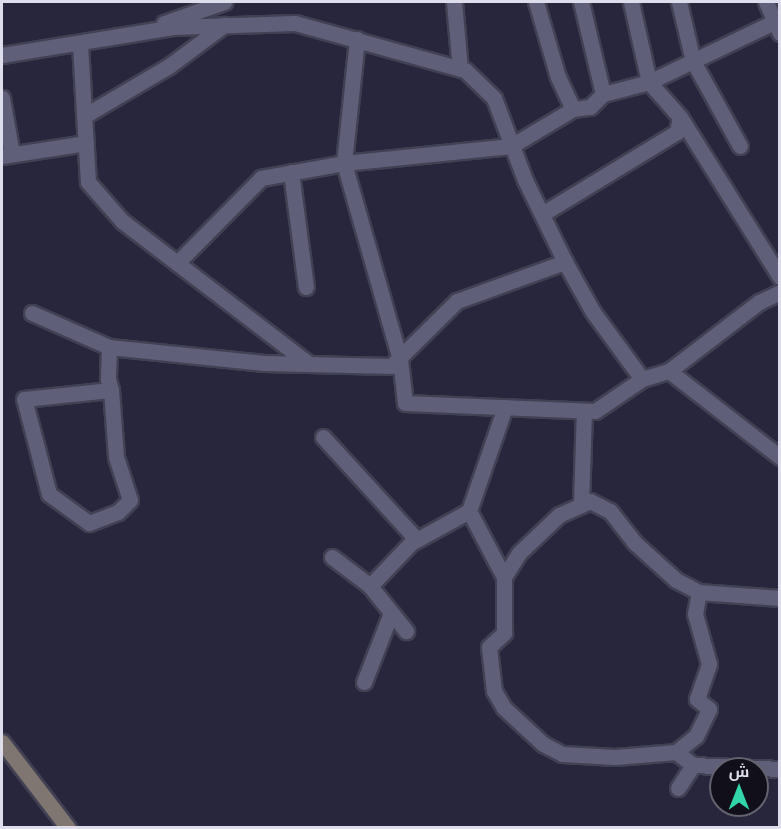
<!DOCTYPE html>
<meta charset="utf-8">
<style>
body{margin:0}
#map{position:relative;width:781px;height:829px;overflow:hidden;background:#28263c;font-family:"Archivo Narrow",Cairo,sans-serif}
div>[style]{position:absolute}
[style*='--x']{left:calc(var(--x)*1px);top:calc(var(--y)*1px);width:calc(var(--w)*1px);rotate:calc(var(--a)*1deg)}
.roads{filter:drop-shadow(2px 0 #424053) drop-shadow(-2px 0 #424053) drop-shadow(0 2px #424053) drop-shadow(0 -2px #424053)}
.street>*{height:15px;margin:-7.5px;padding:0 7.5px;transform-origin:7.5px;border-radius:7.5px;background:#605f79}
.secondary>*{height:15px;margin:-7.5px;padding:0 7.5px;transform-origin:7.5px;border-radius:7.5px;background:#7f7671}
span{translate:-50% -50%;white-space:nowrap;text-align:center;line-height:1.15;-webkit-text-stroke:6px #11101a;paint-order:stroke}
.frame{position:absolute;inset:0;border:3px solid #ddddeb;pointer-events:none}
.north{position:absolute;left:709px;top:757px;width:60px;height:60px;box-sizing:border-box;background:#11101a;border:2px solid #63626e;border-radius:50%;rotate:0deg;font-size:16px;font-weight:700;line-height:24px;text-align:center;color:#ddddeb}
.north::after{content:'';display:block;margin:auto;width:21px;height:27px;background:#32d4a9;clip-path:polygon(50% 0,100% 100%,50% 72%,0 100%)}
</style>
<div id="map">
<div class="roads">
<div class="street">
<i style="--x:454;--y:2;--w:67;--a:84.9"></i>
<i style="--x:536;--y:2;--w:78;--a:73.7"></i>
<i style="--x:558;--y:77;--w:35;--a:65"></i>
<i style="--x:573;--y:109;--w:17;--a:-7"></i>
<i style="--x:590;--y:107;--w:18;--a:-45"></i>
<i style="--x:603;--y:94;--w:95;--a:-103.4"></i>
<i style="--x:631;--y:2;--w:82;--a:77.3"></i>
<i style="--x:649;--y:82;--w:47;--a:48.5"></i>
<i style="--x:680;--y:117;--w:189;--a:58"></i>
<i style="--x:679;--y:2;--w:61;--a:76.7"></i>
<i style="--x:693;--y:61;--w:97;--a:61.1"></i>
<i style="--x:766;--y:2;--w:34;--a:66"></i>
<i style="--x:164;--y:23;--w:64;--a:-19.3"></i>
<i style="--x:357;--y:39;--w:125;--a:96"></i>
<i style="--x:344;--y:163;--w:204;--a:74.1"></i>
<i style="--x:400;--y:359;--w:44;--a:83.5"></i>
<i style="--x:405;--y:403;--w:190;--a:2.4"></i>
<i style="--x:595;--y:411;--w:57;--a:-34.2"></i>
<i style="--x:642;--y:379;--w:28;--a:-17"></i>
<i style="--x:669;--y:371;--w:140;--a:37.8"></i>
<i style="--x:80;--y:44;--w:138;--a:86.7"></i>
<i style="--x:88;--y:182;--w:52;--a:48.9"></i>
<i style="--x:122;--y:221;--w:235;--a:37.4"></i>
<i style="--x:2;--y:55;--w:173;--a:-9.3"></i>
<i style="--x:173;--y:27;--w:122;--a:-1.9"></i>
<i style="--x:295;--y:23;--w:176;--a:15.5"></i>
<i style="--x:465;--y:70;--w:40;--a:44"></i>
<i style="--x:494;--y:98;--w:88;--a:69.3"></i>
<i style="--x:525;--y:180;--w:91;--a:64"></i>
<i style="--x:565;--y:262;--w:57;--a:60.8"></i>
<i style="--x:593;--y:312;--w:83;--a:53.8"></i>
<i style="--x:603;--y:94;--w:48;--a:-14.6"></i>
<i style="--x:649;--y:82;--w:145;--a:-25.7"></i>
<i style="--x:2;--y:98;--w:57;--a:79.9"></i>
<i style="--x:84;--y:116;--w:99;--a:-30.5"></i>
<i style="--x:169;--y:66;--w:69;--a:-36.7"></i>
<i style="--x:2;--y:156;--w:85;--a:-8.8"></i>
<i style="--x:291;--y:172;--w:116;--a:82.6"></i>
<i style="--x:542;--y:214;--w:158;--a:-31.3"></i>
<i style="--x:677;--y:132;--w:15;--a:-79"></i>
<i style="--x:177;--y:263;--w:120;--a:-45.3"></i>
<i style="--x:261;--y:178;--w:84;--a:-10.2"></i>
<i style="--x:344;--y:163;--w:168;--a:-5.8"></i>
<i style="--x:511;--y:146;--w:72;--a:-30.8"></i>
<i style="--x:32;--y:313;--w:84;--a:23.8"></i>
<i style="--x:109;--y:347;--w:156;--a:5.9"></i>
<i style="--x:264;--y:363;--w:127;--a:1.4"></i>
<i style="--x:391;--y:366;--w:93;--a:-44.6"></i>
<i style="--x:457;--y:301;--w:115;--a:-19.9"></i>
<i style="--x:109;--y:347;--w:32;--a:92"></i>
<i style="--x:108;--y:379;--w:11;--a:75"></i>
<i style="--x:111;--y:390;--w:67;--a:85.7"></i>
<i style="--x:116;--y:457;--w:45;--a:72"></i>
<i style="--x:130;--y:500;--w:17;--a:135"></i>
<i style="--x:118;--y:512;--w:31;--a:159"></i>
<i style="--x:89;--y:523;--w:49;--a:-144.1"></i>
<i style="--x:49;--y:494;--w:98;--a:-104.7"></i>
<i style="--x:24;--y:399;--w:87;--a:-5.9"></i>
<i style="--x:669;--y:371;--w:113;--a:-37.5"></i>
<i style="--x:759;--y:302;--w:23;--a:-25"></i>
<i style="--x:323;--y:437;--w:139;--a:47.6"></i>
<i style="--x:581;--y:505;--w:94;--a:-88.2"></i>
<i style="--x:332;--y:557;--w:48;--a:37.3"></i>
<i style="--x:370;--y:586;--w:58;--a:51.3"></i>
<i style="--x:504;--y:577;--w:75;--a:-117.9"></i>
<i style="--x:469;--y:511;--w:110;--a:-70.9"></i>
<i style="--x:370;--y:586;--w:59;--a:-46.4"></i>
<i style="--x:411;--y:543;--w:66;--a:-28.9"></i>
<i style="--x:364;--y:682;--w:74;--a:-68.6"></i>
<i style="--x:676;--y:752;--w:26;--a:-39"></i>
<i style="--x:696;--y:736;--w:30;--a:-64"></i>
<i style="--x:709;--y:709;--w:16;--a:-140"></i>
<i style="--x:697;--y:699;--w:37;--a:-71"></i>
<i style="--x:709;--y:664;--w:52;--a:-105.6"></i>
<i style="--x:695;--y:614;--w:22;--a:-80"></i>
<i style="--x:693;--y:765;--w:21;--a:-143"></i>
<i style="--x:676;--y:752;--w:61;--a:175.3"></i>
<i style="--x:615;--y:757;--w:53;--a:-176.8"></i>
<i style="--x:562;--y:754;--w:21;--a:-152"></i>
<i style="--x:543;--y:744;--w:53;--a:-137.3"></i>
<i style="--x:504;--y:708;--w:20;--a:-120"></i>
<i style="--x:494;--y:691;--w:44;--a:-96.5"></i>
<i style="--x:489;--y:647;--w:21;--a:-43"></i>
<i style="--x:504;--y:633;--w:56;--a:-90"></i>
<i style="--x:504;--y:577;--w:28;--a:-58"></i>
<i style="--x:519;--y:553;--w:55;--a:-43.5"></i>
<i style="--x:559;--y:515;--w:34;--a:-24"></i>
<i style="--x:590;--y:501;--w:22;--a:27"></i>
<i style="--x:610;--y:511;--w:41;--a:52"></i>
<i style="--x:635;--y:543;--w:55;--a:42.1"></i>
<i style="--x:676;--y:580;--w:26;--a:28"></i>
<i style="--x:699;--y:592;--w:81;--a:4.2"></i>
<i style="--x:678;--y:788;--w:27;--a:-57"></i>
<i style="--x:693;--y:765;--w:87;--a:2.6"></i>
</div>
<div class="secondary">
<i style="--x:2;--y:742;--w:108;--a:52.5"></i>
</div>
</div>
<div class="frame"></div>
<div class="north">ش</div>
</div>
